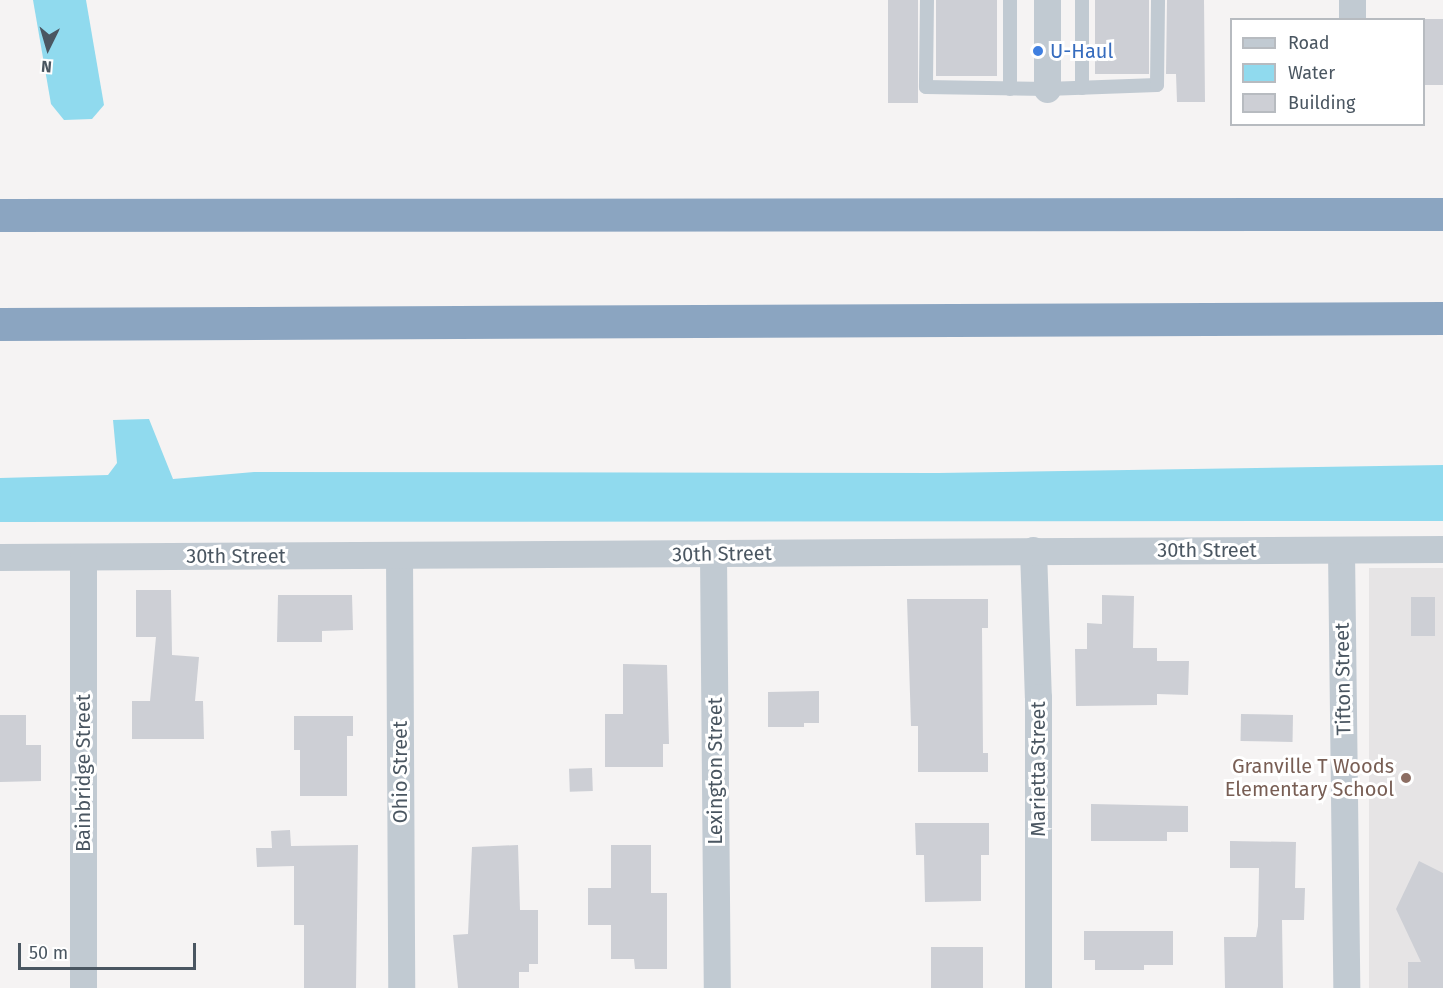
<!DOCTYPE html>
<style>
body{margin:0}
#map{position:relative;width:1443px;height:988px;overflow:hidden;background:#f5f3f3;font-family:"Fira Sans",sans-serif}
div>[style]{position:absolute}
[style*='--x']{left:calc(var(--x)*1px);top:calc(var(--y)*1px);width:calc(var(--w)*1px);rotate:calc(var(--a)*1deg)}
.education>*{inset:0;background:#e6e4e5;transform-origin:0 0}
.water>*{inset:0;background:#90daee}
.building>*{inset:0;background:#cdcfd5;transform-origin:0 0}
.service>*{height:14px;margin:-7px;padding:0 7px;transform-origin:7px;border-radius:7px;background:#c1cad2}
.minor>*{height:27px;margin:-13.5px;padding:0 13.5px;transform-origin:13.5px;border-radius:13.5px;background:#c1cad2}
.motorway>*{height:33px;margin:-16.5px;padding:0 16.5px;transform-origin:16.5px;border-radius:16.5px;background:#8ba5c1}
.dots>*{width:16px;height:16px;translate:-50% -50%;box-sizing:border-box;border:3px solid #fff;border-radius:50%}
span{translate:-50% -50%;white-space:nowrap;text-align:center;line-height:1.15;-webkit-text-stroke:6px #fff;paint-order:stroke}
.shop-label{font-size:20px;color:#366cbe}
.left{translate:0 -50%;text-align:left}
.street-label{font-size:20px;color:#4a5661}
.education-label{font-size:20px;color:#785e54}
.right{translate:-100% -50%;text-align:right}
.legend{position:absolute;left:1230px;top:18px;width:195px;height:108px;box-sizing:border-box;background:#fff;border:2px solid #b7bbc0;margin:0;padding:8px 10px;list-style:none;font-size:18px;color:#4a5661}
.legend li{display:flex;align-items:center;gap:12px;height:30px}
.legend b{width:30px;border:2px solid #b7bbc0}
.north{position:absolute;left:18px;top:18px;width:60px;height:60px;-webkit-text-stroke:4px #fff;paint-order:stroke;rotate:185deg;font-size:16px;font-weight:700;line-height:24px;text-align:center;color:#4a5661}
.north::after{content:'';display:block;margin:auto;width:21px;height:27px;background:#4a5661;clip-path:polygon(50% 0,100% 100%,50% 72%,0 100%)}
.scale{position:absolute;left:18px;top:943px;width:178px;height:27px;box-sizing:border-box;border:3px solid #4a5661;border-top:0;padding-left:8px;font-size:18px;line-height:21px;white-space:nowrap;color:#4a5661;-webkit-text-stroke:4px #fff;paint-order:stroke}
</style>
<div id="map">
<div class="education">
<i style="left:1369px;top:568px;width:74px;height:420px"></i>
</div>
<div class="water">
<i style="clip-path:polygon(33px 0,86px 0,104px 105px,92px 119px,64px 120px,51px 104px)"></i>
<i style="clip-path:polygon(149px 419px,173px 479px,254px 472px,938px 473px,1443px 465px,1443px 521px,0 522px,0 478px,108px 475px,117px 463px,113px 420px)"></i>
</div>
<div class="building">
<i style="left:888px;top:0;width:30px;height:103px"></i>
<i style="left:936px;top:0;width:61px;height:76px"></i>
<i style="left:1095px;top:0;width:54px;height:74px"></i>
<i style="clip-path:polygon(1167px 0,1204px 0,1205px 102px,1177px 102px,1176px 74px,1166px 74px)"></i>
<i style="left:1424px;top:19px;width:19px;height:66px"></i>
<i style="clip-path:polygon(136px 590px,171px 590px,172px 655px,199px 657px,195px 701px,203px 701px,204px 739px,132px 739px,132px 701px,150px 701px,156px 637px,136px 637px)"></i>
<i style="clip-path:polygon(278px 595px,352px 595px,353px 630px,322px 631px,322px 642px,277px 642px)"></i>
<i style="clip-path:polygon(1102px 595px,1134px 596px,1133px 648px,1157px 648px,1157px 661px,1189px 661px,1188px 695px,1157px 694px,1157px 705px,1076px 706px,1075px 649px,1087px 649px,1087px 623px,1102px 624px)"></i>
<i style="left:1411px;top:597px;width:24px;height:39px"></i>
<i style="clip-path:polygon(907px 599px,988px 599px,988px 628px,982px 628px,983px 753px,988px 753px,988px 772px,918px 772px,918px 726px,911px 726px)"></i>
<i style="clip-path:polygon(623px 664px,667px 665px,669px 744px,663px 744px,663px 767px,605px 767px,605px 714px,623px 714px)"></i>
<i style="clip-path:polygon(819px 691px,819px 723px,804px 723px,804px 727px,768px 727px,768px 692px)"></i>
<i style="left:1241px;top:714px;width:52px;height:27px;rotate:1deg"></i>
<i style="clip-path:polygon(0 715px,26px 715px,26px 745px,41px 745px,41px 781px,0 782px)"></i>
<i style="clip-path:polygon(294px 716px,353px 716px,353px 736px,347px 736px,347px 796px,300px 796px,300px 750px,294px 750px)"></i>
<i style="left:592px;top:768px;width:23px;height:23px;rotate:88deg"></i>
<i style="clip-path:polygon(1091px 804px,1188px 806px,1188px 832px,1167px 832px,1167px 841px,1091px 841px)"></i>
<i style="clip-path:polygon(915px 823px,989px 823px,989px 855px,981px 855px,981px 901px,925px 902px,924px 855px,916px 855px)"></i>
<i style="clip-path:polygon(290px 830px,291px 846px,358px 845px,356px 988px,304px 988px,304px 925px,294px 925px,294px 866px,257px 867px,256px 848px,272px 848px,271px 831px)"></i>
<i style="clip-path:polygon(1230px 841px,1296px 842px,1295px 888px,1305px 888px,1304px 920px,1282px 920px,1283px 988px,1225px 988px,1224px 937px,1256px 937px,1258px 926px,1259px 868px,1230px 868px)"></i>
<i style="clip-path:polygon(518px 845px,520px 910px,538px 910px,538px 964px,529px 964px,529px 972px,519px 972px,519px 988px,458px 988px,453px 935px,468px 934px,472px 847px)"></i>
<i style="clip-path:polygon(611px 845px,651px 845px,651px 893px,667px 893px,667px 969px,635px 969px,634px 959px,611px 959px,611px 925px,588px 925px,588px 888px,611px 888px)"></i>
<i style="clip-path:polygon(1419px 861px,1443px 873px,1443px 988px,1408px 988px,1408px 962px,1421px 962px,1396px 909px)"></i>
<i style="clip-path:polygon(1084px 931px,1173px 931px,1173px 965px,1144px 965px,1144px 970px,1095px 970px,1095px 960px,1084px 960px)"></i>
<i style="left:931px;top:947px;width:52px;height:41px"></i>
</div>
<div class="service">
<i style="--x:927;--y:0;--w:87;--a:90.7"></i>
<i style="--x:926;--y:87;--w:121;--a:0.9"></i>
<i style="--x:1047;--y:89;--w:110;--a:-2.1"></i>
<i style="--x:1157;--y:85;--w:85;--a:-89.3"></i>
<i style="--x:1010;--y:0;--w:89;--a:90"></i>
<i style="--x:1082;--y:0;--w:88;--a:90"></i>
</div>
<div class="minor">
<i style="--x:1047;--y:0;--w:89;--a:90"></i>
<i style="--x:1352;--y:20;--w:20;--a:-90"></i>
<i style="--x:1033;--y:550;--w:147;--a:88.1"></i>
<i style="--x:1038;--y:697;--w:291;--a:90"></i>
<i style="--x:1341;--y:550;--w:438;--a:89.3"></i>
<i style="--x:713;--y:554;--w:434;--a:89.5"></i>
<i style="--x:399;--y:555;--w:433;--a:89.7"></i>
<i style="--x:0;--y:557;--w:1443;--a:-0.32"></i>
<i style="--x:83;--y:557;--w:431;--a:90"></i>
</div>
<div class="motorway">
<i style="--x:0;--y:215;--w:1443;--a:-0.04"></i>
<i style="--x:0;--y:324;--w:1443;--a:-0.24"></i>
</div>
<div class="dots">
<i style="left:1038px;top:51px;background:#3f7fe0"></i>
<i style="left:1406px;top:778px;background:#8d6e63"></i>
</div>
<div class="shop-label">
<span class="left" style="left:1050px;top:51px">U-Haul</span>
</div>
<div class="street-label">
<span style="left:1207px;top:550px">30th Street</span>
<span style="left:722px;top:554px;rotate:-1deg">30th Street</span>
<span style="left:236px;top:556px">30th Street</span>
<span style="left:1343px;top:679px;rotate:-91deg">Tifton Street</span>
<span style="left:1038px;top:769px;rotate:-90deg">Marietta Street</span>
<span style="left:715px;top:771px;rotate:-90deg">Lexington Street</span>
<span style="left:400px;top:772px;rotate:-90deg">Ohio Street</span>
<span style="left:83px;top:773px;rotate:-90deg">Bainbridge Street</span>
</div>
<div class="education-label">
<span class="right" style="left:1394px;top:778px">Granville T Woods<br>Elementary School</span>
</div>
<ul class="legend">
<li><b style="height:8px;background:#c1cad2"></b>Road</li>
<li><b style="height:16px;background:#90daee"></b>Water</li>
<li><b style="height:16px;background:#cdcfd5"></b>Building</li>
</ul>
<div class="north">N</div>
<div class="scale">50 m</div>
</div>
